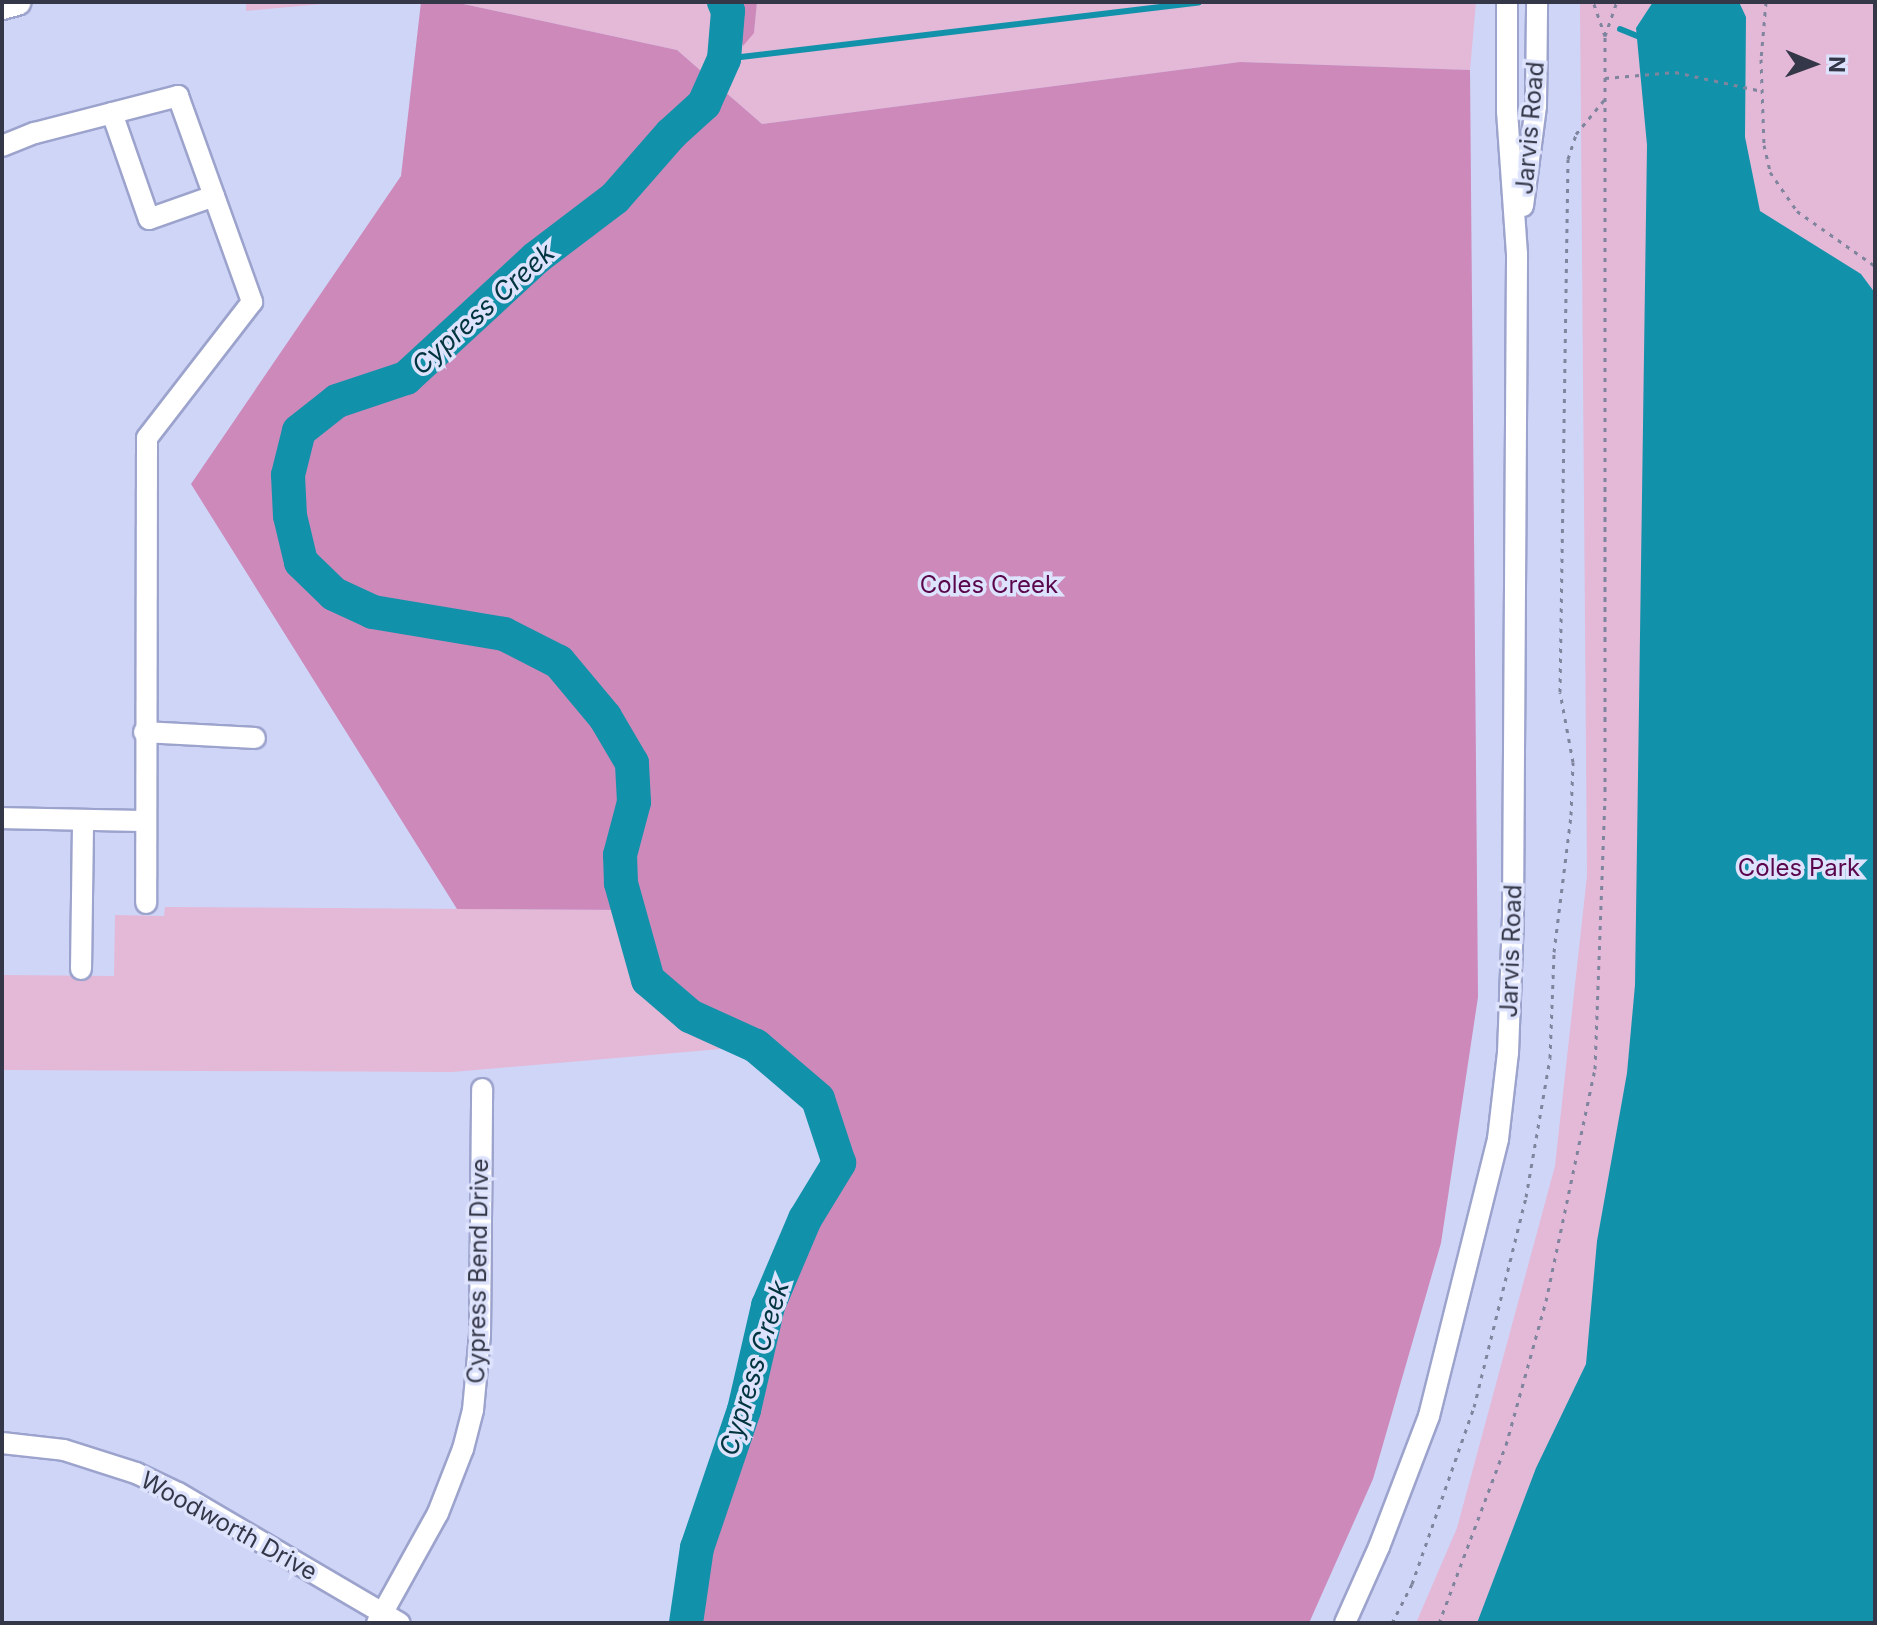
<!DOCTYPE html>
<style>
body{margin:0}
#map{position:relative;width:1877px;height:1625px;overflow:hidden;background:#cfd5f7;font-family:Inter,sans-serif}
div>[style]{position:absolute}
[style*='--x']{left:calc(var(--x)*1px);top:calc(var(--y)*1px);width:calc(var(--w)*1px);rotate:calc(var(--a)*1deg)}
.green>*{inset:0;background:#e4b8d7}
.forest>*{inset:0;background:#cc89ba}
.water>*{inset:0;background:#1291aa}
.stream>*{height:6px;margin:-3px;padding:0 3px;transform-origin:3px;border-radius:3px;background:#1291aa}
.river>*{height:34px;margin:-17px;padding:0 17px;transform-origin:17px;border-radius:17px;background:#1291aa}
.path>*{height:3px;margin-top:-1.5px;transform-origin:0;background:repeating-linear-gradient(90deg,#80859e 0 4px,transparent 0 10px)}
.roads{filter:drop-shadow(2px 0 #9ca3cc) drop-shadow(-2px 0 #9ca3cc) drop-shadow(0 2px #9ca3cc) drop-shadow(0 -2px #9ca3cc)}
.minor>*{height:20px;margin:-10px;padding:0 10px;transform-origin:10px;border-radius:10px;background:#fff}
.major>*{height:26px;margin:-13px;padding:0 13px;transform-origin:13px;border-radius:13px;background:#fff}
span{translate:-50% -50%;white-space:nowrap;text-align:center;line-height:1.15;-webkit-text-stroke:7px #dee3fd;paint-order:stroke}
.street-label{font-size:24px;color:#343747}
.park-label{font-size:24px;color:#5a064c}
.water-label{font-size:26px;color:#00343f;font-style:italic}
.frame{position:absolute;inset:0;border:4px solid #343747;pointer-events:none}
.north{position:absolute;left:1773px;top:24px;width:80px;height:80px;-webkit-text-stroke:6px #dee3fd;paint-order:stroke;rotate:91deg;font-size:22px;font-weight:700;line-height:32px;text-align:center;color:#343747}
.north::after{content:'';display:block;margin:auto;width:28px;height:36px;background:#343747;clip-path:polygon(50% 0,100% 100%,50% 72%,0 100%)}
</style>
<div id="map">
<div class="green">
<i style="clip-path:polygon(246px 2px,343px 2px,246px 11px)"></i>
<i style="clip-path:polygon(454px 2px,731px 2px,743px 45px,754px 32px,757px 2px,1476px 2px,1470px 70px,1240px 62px,762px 124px,677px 50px)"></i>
<i style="clip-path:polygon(1580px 2px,1875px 2px,1875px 1623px,1416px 1623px,1457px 1528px,1555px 1166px,1587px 876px)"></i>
<i style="clip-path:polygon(165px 907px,627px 910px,648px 980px,690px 1016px,756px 1046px,452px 1072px,2px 1070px,2px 975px,114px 976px,115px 915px,164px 916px)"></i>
</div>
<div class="forest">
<i style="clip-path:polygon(421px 2px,454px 2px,677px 50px,762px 124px,1240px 62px,1470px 70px,1478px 997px,1441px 1243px,1373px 1479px,1309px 1623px,686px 1623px,697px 1548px,744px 1410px,768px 1306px,805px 1219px,839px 1163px,818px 1099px,756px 1047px,690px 1016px,648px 980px,627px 910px,457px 909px,191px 484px,401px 176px)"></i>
<i style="clip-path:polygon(731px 2px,757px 2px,754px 33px,743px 46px)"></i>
</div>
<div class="water">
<i style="clip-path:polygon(1653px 2px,1739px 2px,1746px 17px,1745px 137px,1760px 211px,1861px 274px,1875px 293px,1875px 1623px,1477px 1623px,1536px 1468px,1586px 1364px,1597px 1241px,1627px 1073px,1635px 985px,1647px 145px,1636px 28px)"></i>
</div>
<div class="stream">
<i style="--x:1620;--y:29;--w:24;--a:22"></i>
<i style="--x:724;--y:59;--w:478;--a:-6.8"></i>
</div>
<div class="river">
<i style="--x:686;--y:1623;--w:76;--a:-81.7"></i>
<i style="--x:697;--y:1548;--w:146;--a:-71.2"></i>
<i style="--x:744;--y:1410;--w:107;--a:-77"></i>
<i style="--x:768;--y:1306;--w:95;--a:-67"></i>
<i style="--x:805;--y:1219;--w:66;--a:-58.7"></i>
<i style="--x:839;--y:1163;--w:67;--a:-108.2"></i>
<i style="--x:818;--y:1099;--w:82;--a:-139.5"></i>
<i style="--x:756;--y:1046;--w:72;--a:-155.6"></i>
<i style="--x:690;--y:1016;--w:55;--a:-139.4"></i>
<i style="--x:648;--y:980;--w:101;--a:-105.6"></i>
<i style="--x:621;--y:883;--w:28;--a:-92"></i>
<i style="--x:620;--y:855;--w:55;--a:-75.2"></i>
<i style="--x:634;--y:802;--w:39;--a:-93"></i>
<i style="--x:632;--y:763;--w:53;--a:-120.4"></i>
<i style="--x:605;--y:717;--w:72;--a:-129.9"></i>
<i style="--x:559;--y:662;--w:62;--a:-153"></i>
<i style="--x:504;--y:634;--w:133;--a:-170.5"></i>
<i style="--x:373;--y:612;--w:43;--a:-155.2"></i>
<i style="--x:334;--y:594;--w:46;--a:-135.9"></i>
<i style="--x:301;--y:562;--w:47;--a:-103.4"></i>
<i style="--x:290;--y:516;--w:41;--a:-92.8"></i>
<i style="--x:288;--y:475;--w:45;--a:-76"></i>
<i style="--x:299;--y:431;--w:48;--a:-38.3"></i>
<i style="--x:337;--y:401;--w:73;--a:-18.4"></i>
<i style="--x:406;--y:378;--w:177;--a:-42.7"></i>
<i style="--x:536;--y:258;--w:99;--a:-37.2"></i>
<i style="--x:615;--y:198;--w:85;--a:-48.8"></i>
<i style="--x:671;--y:134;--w:45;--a:-42.3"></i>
<i style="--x:704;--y:104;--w:49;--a:-66"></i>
<i style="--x:724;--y:59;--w:48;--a:-85.2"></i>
<i style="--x:728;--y:11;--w:10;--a:-114"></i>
</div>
<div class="path">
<i style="--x:1766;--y:2;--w:57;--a:95"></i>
<i style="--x:1761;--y:59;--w:86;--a:88"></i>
<i style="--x:1764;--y:145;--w:28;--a:77"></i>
<i style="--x:1770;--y:172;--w:47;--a:55.3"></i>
<i style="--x:1797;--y:211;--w:95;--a:35.2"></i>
<i style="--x:1605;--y:36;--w:36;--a:-71"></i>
<i style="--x:1605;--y:78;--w:70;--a:-4.9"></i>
<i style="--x:1675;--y:72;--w:89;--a:12.3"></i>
<i style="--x:1392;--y:1623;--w:44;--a:-62.9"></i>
<i style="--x:1412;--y:1584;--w:188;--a:-70.7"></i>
<i style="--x:1474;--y:1407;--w:216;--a:-76.1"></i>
<i style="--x:1526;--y:1197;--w:141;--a:-80.2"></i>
<i style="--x:1550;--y:1058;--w:106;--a:-87.8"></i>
<i style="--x:1554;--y:952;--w:138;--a:-82.9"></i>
<i style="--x:1571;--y:815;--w:53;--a:-87.8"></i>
<i style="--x:1573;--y:762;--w:71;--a:-100.5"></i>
<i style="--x:1560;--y:692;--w:533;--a:-89.14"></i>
<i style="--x:1568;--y:159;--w:26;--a:-72"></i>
<i style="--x:1576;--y:134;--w:45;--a:-50.4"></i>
<i style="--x:1439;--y:1623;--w:190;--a:-69.4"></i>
<i style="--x:1506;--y:1445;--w:149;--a:-74.5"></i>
<i style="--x:1546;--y:1301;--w:237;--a:-78.1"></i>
<i style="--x:1595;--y:1069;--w:268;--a:-87.9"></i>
<i style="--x:1605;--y:801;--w:765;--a:-90"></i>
<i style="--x:1605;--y:36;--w:36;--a:-109"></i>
</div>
<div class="roads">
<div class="minor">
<i style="--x:112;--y:113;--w:112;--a:70.8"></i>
<i style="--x:149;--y:219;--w:69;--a:-19.5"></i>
<i style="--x:2;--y:146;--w:35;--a:-22"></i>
<i style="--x:35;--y:133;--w:148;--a:-14.5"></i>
<i style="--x:178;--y:96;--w:219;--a:70.2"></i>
<i style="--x:252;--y:302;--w:172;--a:127.7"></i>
<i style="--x:147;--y:438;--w:465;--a:90.1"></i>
<i style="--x:1523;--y:206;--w:101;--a:-82.6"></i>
<i style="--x:1536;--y:106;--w:104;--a:-89.4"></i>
<i style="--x:144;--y:732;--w:111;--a:3.1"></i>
<i style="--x:2;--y:818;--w:142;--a:1.2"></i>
<i style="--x:81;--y:969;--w:149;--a:-89.2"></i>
<i style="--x:2;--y:1443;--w:62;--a:6.4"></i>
<i style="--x:64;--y:1450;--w:76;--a:17.7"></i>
<i style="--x:136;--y:1473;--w:47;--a:25.5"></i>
<i style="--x:178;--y:1493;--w:257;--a:30.4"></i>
<i style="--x:377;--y:1623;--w:126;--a:-61"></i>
<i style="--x:438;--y:1513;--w:69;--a:-68.7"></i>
<i style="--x:463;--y:1449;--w:40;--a:-75.6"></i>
<i style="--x:473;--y:1410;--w:76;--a:-84.7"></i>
<i style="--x:480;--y:1334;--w:245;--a:-89.5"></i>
<i style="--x:1345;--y:1623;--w:83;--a:-65.9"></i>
<i style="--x:1379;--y:1547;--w:140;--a:-69.1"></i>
<i style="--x:1429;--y:1416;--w:285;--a:-76"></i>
<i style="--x:1498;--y:1139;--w:87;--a:-83.4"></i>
<i style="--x:1508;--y:1053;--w:138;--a:-87.9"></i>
<i style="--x:1513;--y:915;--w:661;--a:-89.65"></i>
<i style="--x:1517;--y:254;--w:143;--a:-94"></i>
<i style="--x:1507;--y:111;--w:109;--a:-90"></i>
</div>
<div class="major">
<i style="--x:2;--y:6;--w:16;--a:-15"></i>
</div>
</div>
<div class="street-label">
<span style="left:1530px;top:128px;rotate:-85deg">Jarvis Road</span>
<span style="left:1511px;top:951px;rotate:-88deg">Jarvis Road</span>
<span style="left:478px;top:1271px;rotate:-89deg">Cypress Bend Drive</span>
<span style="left:229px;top:1526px;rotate:29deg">Woodworth Drive</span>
</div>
<div class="park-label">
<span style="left:989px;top:585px">Coles Creek</span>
<span style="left:1799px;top:868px">Coles Park</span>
</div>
<div class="water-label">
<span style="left:483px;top:309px;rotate:-42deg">Cypress Creek</span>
<span style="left:754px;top:1368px;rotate:-73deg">Cypress Creek</span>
</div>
<div class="frame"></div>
<div class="north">N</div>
</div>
